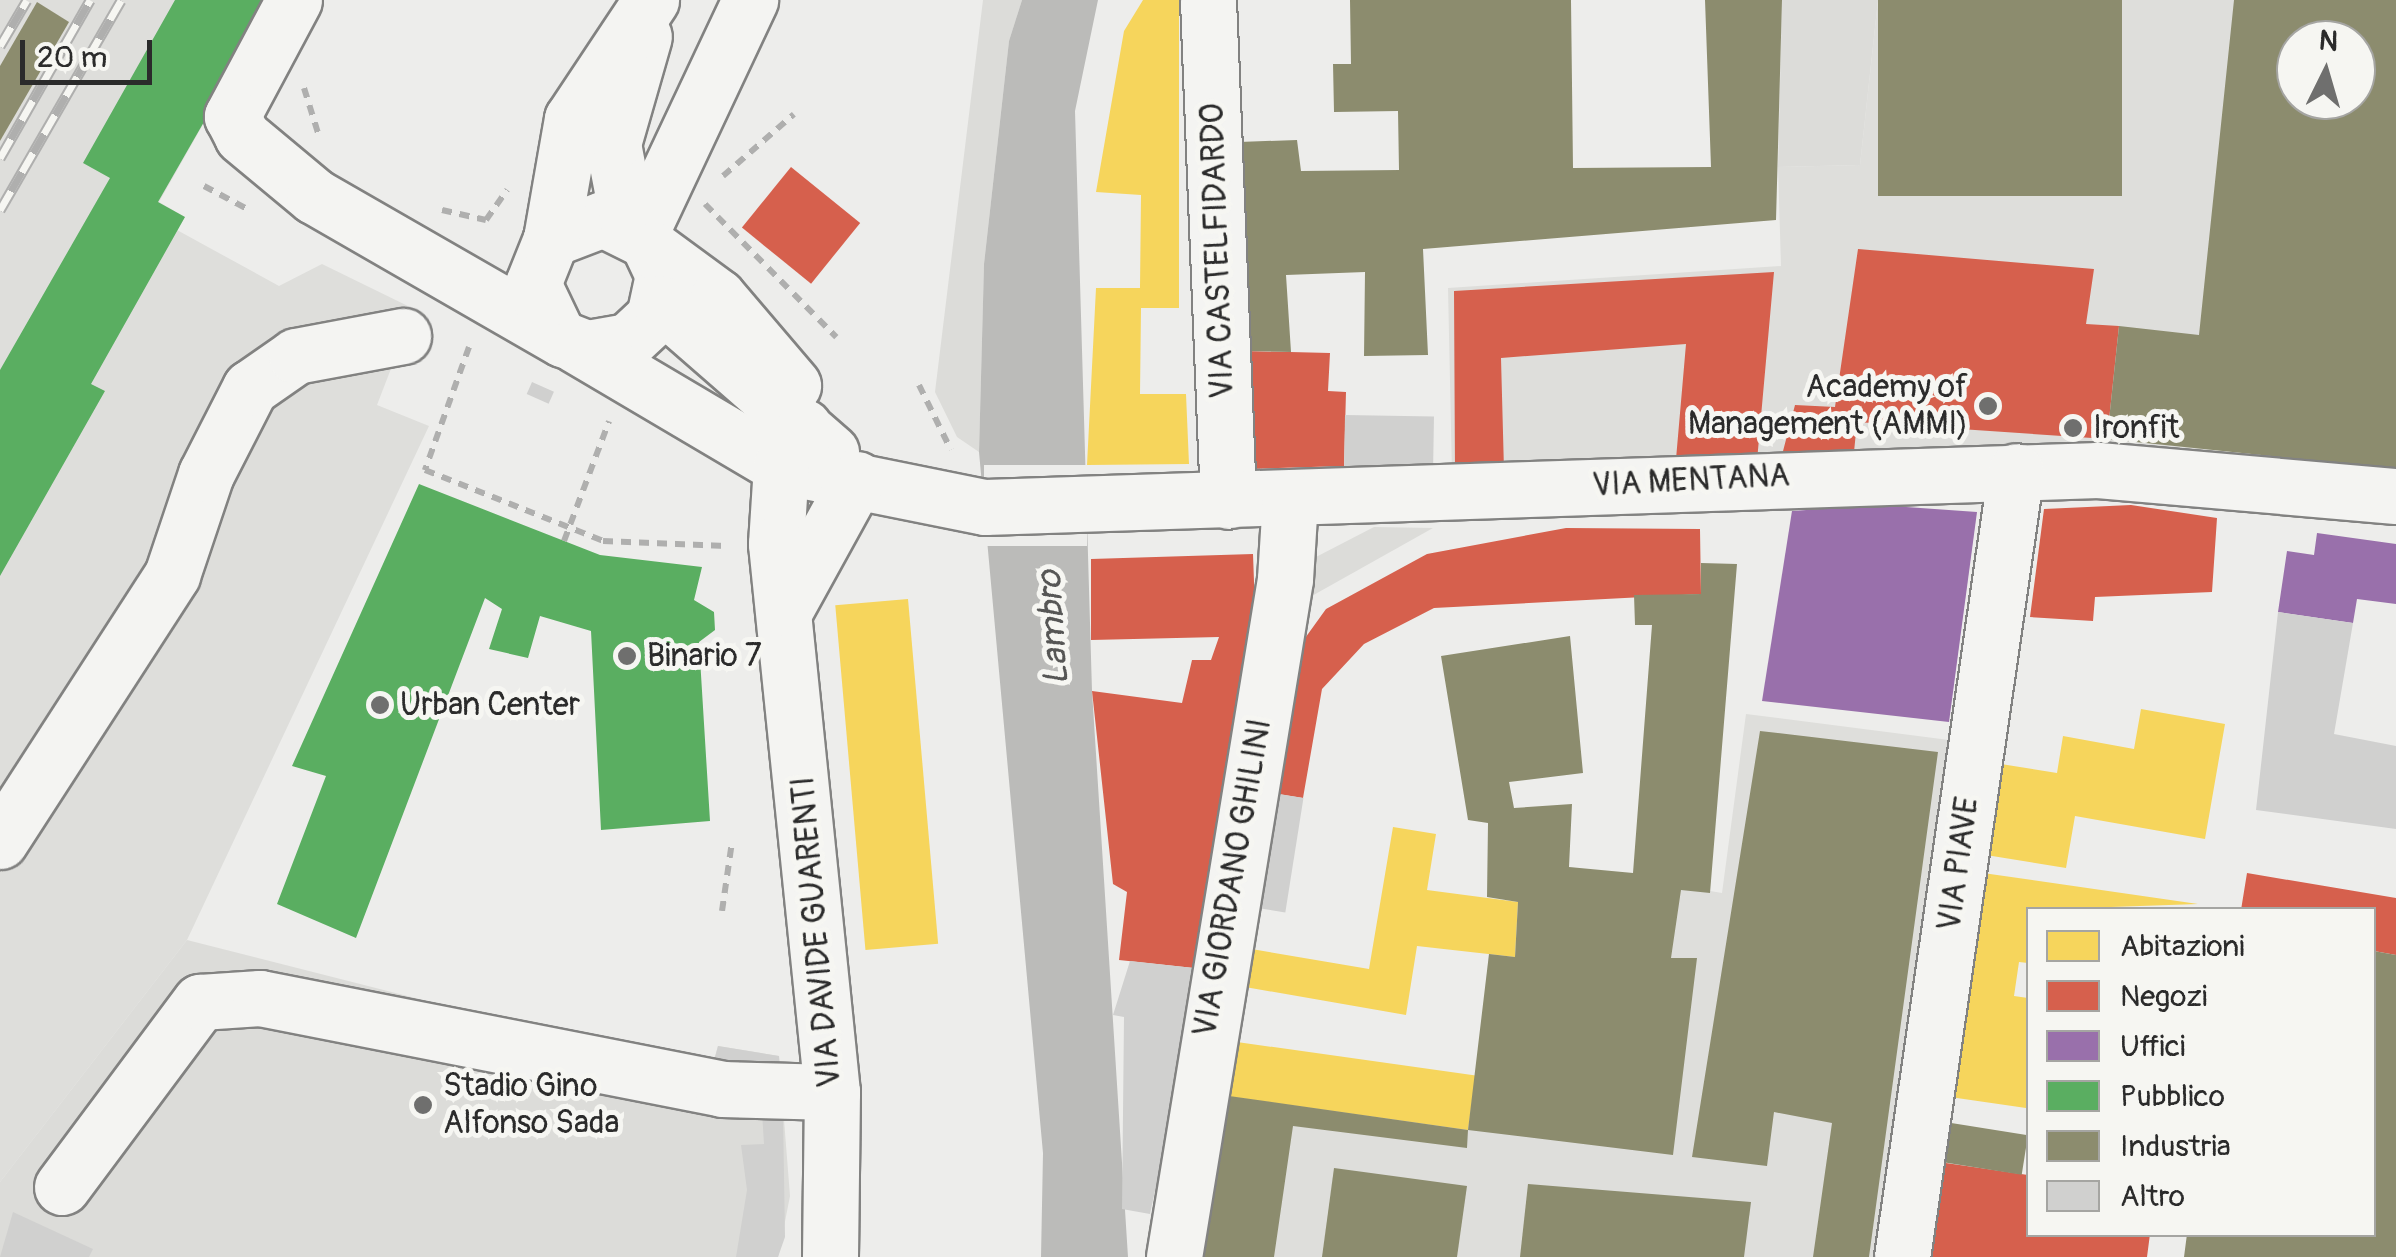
<!DOCTYPE html>
<style>
body{margin:0}
#map{position:relative;width:2396px;height:1257px;overflow:hidden;background:#ededeb;font-family:Pangolin,sans-serif}
div>[style]{position:absolute}
[style*='--x']{left:calc(var(--x)*1px);top:calc(var(--y)*1px);width:calc(var(--w)*1px);rotate:calc(var(--a)*1deg)}
.built>*{inset:0;background:#dededb}
.green>*{inset:0;background:#dcdcd9}
.water>*{inset:0;background:#bbbbb9}
.pier>*{inset:0;background:#ededeb;transform-origin:0 0}
.homes>*{inset:0;background:#f6d55c;transform-origin:0 0}
.shops>*{inset:0;background:#d6604d;transform-origin:0 0}
.offices>*{inset:0;background:#9970ab}
.public>*{inset:0;background:#5aae61}
.industry>*{inset:0;background:#8c8c6e;transform-origin:0 0}
.building>*{inset:0;background:#d0d0cf;transform-origin:0 0}
.path>*{height:6px;margin-top:-3px;transform-origin:0;background:repeating-linear-gradient(90deg,#afafae 0 10px,transparent 0 18px)}
.roads{filter:drop-shadow(2px 0 #828281) drop-shadow(-2px 0 #828281) drop-shadow(0 2px #828281) drop-shadow(0 -2px #828281)}
.minor>*{height:55px;margin:-27.5px;padding:0 27.5px;transform-origin:27.5px;border-radius:27.5px;background:#f4f4f2}
.rail>*{height:11px;margin-top:-5.5px;transform-origin:0;background:repeating-linear-gradient(90deg,#f6f6f2 0 22px,#afafae 0 44px);box-sizing:border-box;border-block:2px solid #afafae}
.dots>*{width:28px;height:28px;translate:-50% -50%;box-sizing:border-box;border:5px solid #f6f6f2;border-radius:50%}
span{translate:-50% -50%;white-space:nowrap;text-align:center;line-height:1.15;-webkit-text-stroke:10px #f6f6f2;paint-order:stroke}
.street-label{font-size:32px;color:#2b2b2b}
.poi-label{font-size:32px;color:#2b2b2b}
.right{translate:-100% -50%;text-align:right}
.left{translate:0 -50%;text-align:left}
.water-label{font-size:35px;color:#565655;font-style:italic}
.legend{position:absolute;left:2026px;top:907px;width:350px;height:330px;box-sizing:border-box;background:#f6f6f2;border:2px solid #a5a5a2;margin:0;padding:12px 18px;list-style:none;font-size:30px;color:#2b2b2b}
.legend li{display:flex;align-items:center;gap:20px;height:50px}
.legend b{width:50px;border:2px solid #a5a5a2}
.north{position:absolute;left:2276px;top:20px;width:100px;height:100px;box-sizing:border-box;background:#f6f6f2;border:2px solid #a5a5a2;border-radius:50%;rotate:5deg;font-size:28px;font-weight:700;line-height:40px;text-align:center;color:#2b2b2b}
.north::after{content:'';display:block;margin:auto;width:35px;height:45px;background:#6f6f6e;clip-path:polygon(50% 0,100% 100%,50% 72%,0 100%)}
.scale{position:absolute;left:20px;top:40px;width:132px;height:45px;box-sizing:border-box;border:5px solid #2b2b2b;border-top:0;padding-left:12px;font-size:30px;line-height:35px;white-space:nowrap;color:#2b2b2b;-webkit-text-stroke:8px #f6f6f2;paint-order:stroke}
</style>
<div id="map">
<div class="built">
<i style="clip-path:polygon(0 0,274px 0,159px 202px,185px 217px,177px 230px,279px 286px,322px 264px,414px 309px,377px 405px,429px 426px,187px 940px,0 1182px)"></i>
<i style="clip-path:polygon(evenodd,1878px 0,2396px 0,2396px 473px,1452px 475px,1448px 288px,1781px 266px,1778px 167px,1860px 165px,1878px 0,2296px 40px,2356px 40px,2356px 100px,2296px 100px,2296px 40px)"></i>
<i style="clip-path:polygon(1746px 714px,1949px 740px,1876px 1257px,1199px 1257px,1222px 1095px,1476px 1076px,1489px 954px,1514px 957px,1568px 884px,1570px 867px,1722px 893px)"></i>
</div>
<div class="green">
<i style="clip-path:polygon(983px 0,1022px 0,1009px 41px,984px 264px,979px 452px,957px 437px,935px 392px)"></i>
<i style="clip-path:polygon(1782px 0,1878px 0,1860px 165px,1778px 167px)"></i>
<i style="clip-path:polygon(1374px 527px,1433px 528px,1310px 597px,1303px 585px,1314px 558px)"></i>
<i style="clip-path:polygon(187px 940px,710px 1073px,718px 1046px,779px 1056px,790px 1196px,778px 1257px,0 1257px,0 1182px)"></i>
</div>
<div class="water">
<i style="clip-path:polygon(1022px 0,1098px 0,1075px 111px,1092px 691px,1128px 1257px,1041px 1257px,1043px 1153px,979px 452px,984px 264px,1009px 41px)"></i>
</div>
<div class="pier">
<i style="left:984px;top:465px;width:103px;height:81px"></i>
</div>
<div class="homes">
<i style="clip-path:polygon(1143px 0,1179px 0,1179px 308px,1141px 308px,1140px 394px,1186px 394px,1189px 464px,1087px 465px,1096px 288px,1140px 288px,1141px 195px,1096px 192px,1124px 31px)"></i>
<i style="left:908px;top:599px;width:346px;height:73px;rotate:85deg"></i>
<i style="clip-path:polygon(2141px 709px,2225px 724px,2205px 839px,2075px 816px,2066px 868px,1986px 855px,2001px 764px,2057px 773px,2063px 736px,2134px 749px)"></i>
<i style="clip-path:polygon(1393px 827px,1436px 834px,1427px 890px,1518px 902px,1515px 957px,1417px 946px,1406px 1015px,1228px 984px,1234px 946px,1369px 969px)"></i>
<i style="clip-path:polygon(1983px 873px,2198px 904px,2028px 910px,2028px 963px,2019px 962px,2014px 996px,2028px 998px,2026px 1108px,1950px 1097px)"></i>
<i style="left:1230px;top:1041px;width:248px;height:55px;rotate:8deg"></i>
</div>
<div class="shops">
<i style="left:791px;top:167px;width:89px;height:78px;rotate:39deg"></i>
<i style="clip-path:polygon(1858px 249px,2094px 269px,2086px 324px,2119px 326px,2107px 439px,1857px 422px,1854px 452px,1782px 455px,1795px 405px,1835px 407px)"></i>
<i style="clip-path:polygon(1774px 272px,1757px 461px,1676px 459px,1686px 344px,1501px 358px,1504px 470px,1455px 473px,1454px 291px)"></i>
<i style="clip-path:polygon(1245px 351px,1330px 353px,1328px 391px,1346px 392px,1344px 466px,1250px 469px)"></i>
<i style="clip-path:polygon(2131px 505px,2217px 518px,2212px 592px,2095px 597px,2093px 621px,2030px 617px,2044px 509px)"></i>
<i style="clip-path:polygon(1566px 528px,1700px 529px,1701px 594px,1434px 608px,1364px 644px,1322px 689px,1303px 798px,1260px 791px,1290px 659px,1326px 609px,1427px 554px)"></i>
<i style="clip-path:polygon(1253px 554px,1256px 636px,1203px 969px,1119px 960px,1127px 892px,1113px 884px,1092px 691px,1182px 703px,1192px 660px,1211px 660px,1219px 637px,1091px 640px,1091px 559px)"></i>
<i style="clip-path:polygon(2247px 873px,2396px 898px,2396px 955px,2374px 951px,2374px 910px,2241px 910px)"></i>
<i style="clip-path:polygon(1939px 1162px,2028px 1175px,2028px 1234px,2150px 1234px,2147px 1257px,1924px 1257px)"></i>
</div>
<div class="offices">
<i style="clip-path:polygon(1878px 505px,1977px 512px,1949px 722px,1762px 701px,1792px 511px)"></i>
<i style="clip-path:polygon(2317px 533px,2396px 544px,2396px 604px,2357px 599px,2353px 623px,2278px 612px,2287px 551px,2314px 555px)"></i>
</div>
<div class="public">
<i style="clip-path:polygon(175px 0,274px 0,158px 202px,185px 217px,91px 384px,105px 391px,0 576px,0 370px,110px 178px,83px 163px)"></i>
<i style="clip-path:polygon(419px 484px,600px 555px,702px 567px,694px 600px,714px 612px,715px 630px,699px 642px,710px 821px,601px 830px,591px 631px,540px 616px,528px 658px,489px 649px,502px 609px,485px 598px,356px 938px,277px 904px,326px 776px,292px 766px)"></i>
</div>
<div class="industry">
<i style="clip-path:polygon(1350px 0,1571px 0,1573px 168px,1711px 167px,1705px 0,1782px 0,1776px 220px,1423px 249px,1428px 355px,1364px 356px,1365px 272px,1286px 275px,1291px 352px,1245px 351px,1239px 142px,1297px 140px,1301px 171px,1399px 170px,1398px 111px,1334px 112px,1333px 64px,1351px 64px)"></i>
<i style="left:1878px;top:0;width:244px;height:196px"></i>
<i style="clip-path:polygon(evenodd,2234px 0,2396px 0,2396px 469px,2107px 439px,2119px 326px,2199px 335px,2234px 0,2296px 40px,2356px 40px,2356px 100px,2296px 100px,2296px 40px)"></i>
<i style="clip-path:polygon(37px 2px,69px 22px,0 141px,0 66px)"></i>
<i style="clip-path:polygon(1701px 563px,1737px 564px,1710px 893px,1681px 890px,1671px 958px,1697px 958px,1673px 1155px,1468px 1130px,1489px 954px,1515px 957px,1518px 902px,1487px 897px,1488px 823px,1468px 820px,1441px 656px,1570px 636px,1583px 773px,1509px 782px,1514px 808px,1572px 804px,1569px 867px,1633px 873px,1652px 625px,1635px 625px,1634px 595px,1701px 594px)"></i>
<i style="clip-path:polygon(1760px 731px,1938px 752px,1869px 1257px,1813px 1257px,1832px 1123px,1774px 1112px,1767px 1166px,1692px 1157px)"></i>
<i style="clip-path:polygon(2374px 951px,2396px 955px,2396px 1257px,2184px 1257px,2187px 1234px,2374px 1234px)"></i>
<i style="clip-path:polygon(1222px 1095px,1468px 1130px,1467px 1148px,1293px 1126px,1274px 1257px,1199px 1257px)"></i>
<i style="left:1945px;top:1122px;width:84px;height:40px;rotate:9deg"></i>
<i style="clip-path:polygon(1334px 1168px,1467px 1186px,1457px 1257px,1322px 1257px)"></i>
<i style="clip-path:polygon(1528px 1184px,1751px 1202px,1744px 1257px,1520px 1257px)"></i>
</div>
<div class="building">
<i style="left:532px;top:382px;width:24px;height:13px;rotate:24deg"></i>
<i style="left:1345px;top:415px;width:89px;height:51px;rotate:1deg"></i>
<i style="clip-path:polygon(2278px 612px,2353px 623px,2334px 734px,2396px 746px,2396px 829px,2256px 810px)"></i>
<i style="left:1260px;top:791px;width:44px;height:116px;rotate:9deg"></i>
<i style="clip-path:polygon(1130px 961px,1203px 969px,1150px 1214px,1122px 1209px,1124px 1017px,1113px 1015px)"></i>
<i style="clip-path:polygon(718px 1046px,779px 1056px,781px 1084px,711px 1073px)"></i>
<i style="clip-path:polygon(762px 1112px,783px 1114px,785px 1237px,778px 1257px,736px 1257px,747px 1190px,741px 1145px,764px 1144px)"></i>
<i style="clip-path:polygon(13px 1212px,93px 1249px,89px 1257px,0 1257px)"></i>
</div>
<div class="path">
<i style="--x:304;--y:88;--w:47;--a:72.7"></i>
<i style="--x:723;--y:176;--w:94;--a:-41.1"></i>
<i style="--x:204;--y:186;--w:53;--a:28"></i>
<i style="--x:705;--y:204;--w:187;--a:45.4"></i>
<i style="--x:442;--y:210;--w:45;--a:12.8"></i>
<i style="--x:486;--y:220;--w:37;--a:-55"></i>
<i style="--x:469;--y:347;--w:131;--a:109.7"></i>
<i style="--x:425;--y:470;--w:192;--a:21.7"></i>
<i style="--x:603;--y:541;--w:123;--a:2.3"></i>
<i style="--x:919;--y:385;--w:72;--a:63.8"></i>
<i style="--x:564;--y:541;--w:128;--a:-69.4"></i>
<i style="--x:722;--y:911;--w:70;--a:-81.8"></i>
</div>
<div class="roads">
<div class="minor">
<i style="--x:294;--y:0;--w:132;--a:118.1"></i>
<i style="--x:232;--y:116;--w:22;--a:63"></i>
<i style="--x:242;--y:136;--w:94;--a:39.8"></i>
<i style="--x:314;--y:196;--w:287;--a:29.9"></i>
<i style="--x:563;--y:339;--w:26;--a:21"></i>
<i style="--x:587;--y:348;--w:42;--a:-9.7"></i>
<i style="--x:628;--y:341;--w:35;--a:-43"></i>
<i style="--x:654;--y:317;--w:43;--a:-77.9"></i>
<i style="--x:663;--y:275;--w:38;--a:-115"></i>
<i style="--x:647;--y:241;--w:49;--a:-153.4"></i>
<i style="--x:603;--y:219;--w:56;--a:159"></i>
<i style="--x:551;--y:239;--w:48;--a:111.8"></i>
<i style="--x:533;--y:284;--w:55;--a:64.4"></i>
<i style="--x:1208;--y:0;--w:501;--a:87.71"></i>
<i style="--x:629;--y:227;--w:85;--a:-100.9"></i>
<i style="--x:613;--y:144;--w:112;--a:-74"></i>
<i style="--x:640;--y:234;--w:259;--a:-64.8"></i>
<i style="--x:551;--y:239;--w:122;--a:-80.1"></i>
<i style="--x:572;--y:119;--w:143;--a:-56.4"></i>
<i style="--x:654;--y:250;--w:79;--a:36.3"></i>
<i style="--x:718;--y:297;--w:116;--a:49.6"></i>
<i style="--x:660;--y:303;--w:227;--a:41.1"></i>
<i style="--x:576;--y:345;--w:238;--a:30.6"></i>
<i style="--x:781;--y:466;--w:208;--a:11.4"></i>
<i style="--x:985;--y:507;--w:1114;--a:-1.9"></i>
<i style="--x:2098;--y:470;--w:299;--a:5"></i>
<i style="--x:804;--y:427;--w:45;--a:120.5"></i>
<i style="--x:781;--y:466;--w:78;--a:93.7"></i>
<i style="--x:776;--y:544;--w:551;--a:84.17"></i>
<i style="--x:832;--y:1092;--w:165;--a:90.7"></i>
<i style="--x:786;--y:608;--w:147;--a:-61.2"></i>
<i style="--x:0;--y:841;--w:317;--a:-57.1"></i>
<i style="--x:172;--y:575;--w:107;--a:-71.4"></i>
<i style="--x:206;--y:474;--w:97;--a:-62.9"></i>
<i style="--x:250;--y:388;--w:56;--a:-34.8"></i>
<i style="--x:296;--y:356;--w:109;--a:-10.6"></i>
<i style="--x:62;--y:1187;--w:231;--a:-53.3"></i>
<i style="--x:200;--y:1002;--w:60;--a:-3.8"></i>
<i style="--x:260;--y:998;--w:471;--a:11.1"></i>
<i style="--x:722;--y:1089;--w:110;--a:1.6"></i>
<i style="--x:1174;--y:1257;--w:687;--a:-80.7"></i>
<i style="--x:1285;--y:579;--w:79;--a:-86.4"></i>
<i style="--x:1902;--y:1257;--w:794;--a:-81.75"></i>
</div>
</div>
<div class="rail">
<i style="--x:0;--y:46;--w:53;--a:-59.6"></i>
<i style="--x:0;--y:158;--w:182;--a:-60.3"></i>
<i style="--x:0;--y:210;--w:242;--a:-60"></i>
</div>
<div class="dots">
<i style="left:1988px;top:406px;background:#6f6f6e"></i>
<i style="left:2073px;top:428px;background:#6f6f6e"></i>
<i style="left:627px;top:656px;background:#6f6f6e"></i>
<i style="left:380px;top:705px;background:#6f6f6e"></i>
<i style="left:423px;top:1105px;background:#6f6f6e"></i>
</div>
<div class="street-label">
<span style="left:1218px;top:251px;rotate:-92deg">VIA CASTELFIDARDO</span>
<span style="left:1691px;top:481px;rotate:-3deg">VIA MENTANA</span>
<span style="left:1959px;top:864px;rotate:-82deg">VIA PIAVE</span>
<span style="left:1233px;top:878px;rotate:-80deg">VIA GIORDANO GHILINI</span>
<span style="left:817px;top:932px;rotate:-95deg">VIA DAVIDE GUARENTI</span>
</div>
<div class="poi-label">
<span class="right" style="left:1968px;top:406px">Academy of<br>Management (AMMI)</span>
<span class="left" style="left:2093px;top:428px">Ironfit</span>
<span class="left" style="left:647px;top:656px">Binario 7</span>
<span class="left" style="left:400px;top:705px">Urban Center</span>
<span class="left" style="left:443px;top:1105px">Stadio Gino<br>Alfonso Sada</span>
</div>
<div class="water-label">
<span style="left:1053px;top:628px;rotate:-94deg">Lambro</span>
</div>
<ul class="legend">
<li><b style="height:28px;background:#f6d55c"></b>Abitazioni</li>
<li><b style="height:28px;background:#d6604d"></b>Negozi</li>
<li><b style="height:28px;background:#9970ab"></b>Uffici</li>
<li><b style="height:28px;background:#5aae61"></b>Pubblico</li>
<li><b style="height:28px;background:#8c8c6e"></b>Industria</li>
<li><b style="height:28px;background:#d0d0cf"></b>Altro</li>
</ul>
<div class="north">N</div>
<div class="scale">20 m</div>
</div>
